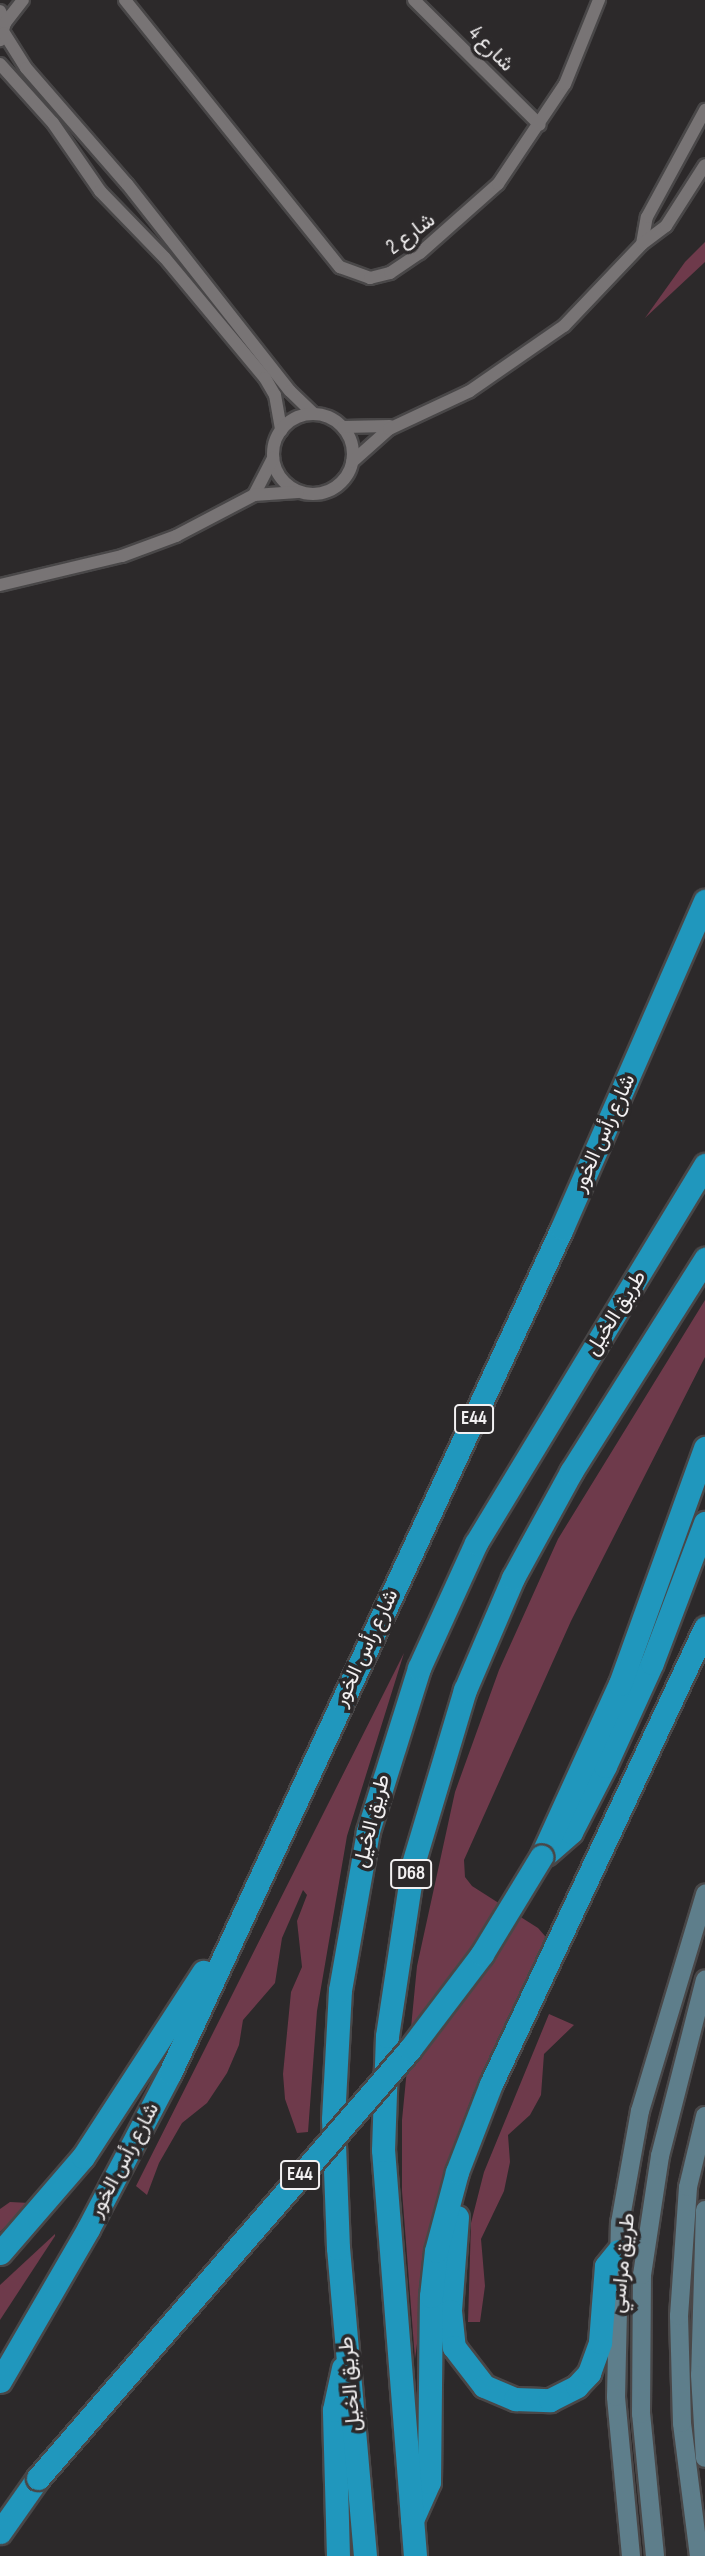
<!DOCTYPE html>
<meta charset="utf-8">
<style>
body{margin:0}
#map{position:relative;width:705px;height:2556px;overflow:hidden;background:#2c292a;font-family:"Sofia Sans Condensed",Vazirmatn,sans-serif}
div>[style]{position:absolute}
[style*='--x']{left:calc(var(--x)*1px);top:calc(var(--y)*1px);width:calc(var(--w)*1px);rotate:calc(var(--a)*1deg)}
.green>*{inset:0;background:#6e3a4b}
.roads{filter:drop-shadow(2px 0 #494748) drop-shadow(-2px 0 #494748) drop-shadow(0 2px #494748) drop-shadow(0 -2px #494748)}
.street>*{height:12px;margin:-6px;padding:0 6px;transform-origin:6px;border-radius:6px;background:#787475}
.street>.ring{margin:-6px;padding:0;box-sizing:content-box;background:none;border:12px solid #787475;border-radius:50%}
.secondary>*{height:18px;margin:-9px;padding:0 9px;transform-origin:9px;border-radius:9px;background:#5e7e8b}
.highway>*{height:23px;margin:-11.5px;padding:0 11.5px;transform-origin:11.5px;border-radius:11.5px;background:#2097bd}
.bridges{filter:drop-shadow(2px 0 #494748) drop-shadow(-2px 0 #494748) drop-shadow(0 2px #494748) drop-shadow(0 -2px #494748)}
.highway-bridge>*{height:23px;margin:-11.5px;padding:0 11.5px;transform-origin:11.5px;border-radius:11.5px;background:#2097bd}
span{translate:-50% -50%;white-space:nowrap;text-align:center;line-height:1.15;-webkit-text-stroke:7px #2c292a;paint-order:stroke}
.shield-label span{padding:2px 5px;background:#2c292a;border:2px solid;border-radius:5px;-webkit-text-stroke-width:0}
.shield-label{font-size:19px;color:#f2f0f1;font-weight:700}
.street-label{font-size:21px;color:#f2f0f1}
</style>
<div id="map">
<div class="green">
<i style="clip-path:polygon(705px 242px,705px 262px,645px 318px,685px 262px)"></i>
<i style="clip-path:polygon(705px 1300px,705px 1357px,571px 1621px,464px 1860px,465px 1877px,472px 1886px,538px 1928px,545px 1936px,544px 1949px,473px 2094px,447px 2164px,432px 2231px,415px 2359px,402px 2191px,402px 2120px,417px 1966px,455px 1792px,499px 1670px,558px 1539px)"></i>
<i style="clip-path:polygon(404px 1653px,347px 1836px,317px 2011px,308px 2132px,297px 2133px,285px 2099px,283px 2074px,291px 1992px,302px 1967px,297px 1921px,307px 1895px,303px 1890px,282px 1938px,275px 1983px,243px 2020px,239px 2045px,227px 2073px,207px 2103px,182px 2123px,159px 2163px,147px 2195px,136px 2186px)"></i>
<i style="clip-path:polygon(549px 2014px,574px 2025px,544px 2054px,541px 2095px,530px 2115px,508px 2135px,510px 2162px,504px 2191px,481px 2239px,485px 2286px,480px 2322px,468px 2322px,471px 2223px,484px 2172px)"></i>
<i style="clip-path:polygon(10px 2202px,30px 2203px,0 2232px,0 2209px)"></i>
<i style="clip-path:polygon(55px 2234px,55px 2236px,0 2320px,0 2285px)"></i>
</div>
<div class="roads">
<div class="street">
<i style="--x:125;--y:0;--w:343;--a:51.2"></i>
<i style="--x:340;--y:267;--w:32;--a:20"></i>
<i style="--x:370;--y:278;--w:21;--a:-14"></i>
<i style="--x:390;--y:273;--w:36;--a:-34"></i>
<i style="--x:420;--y:253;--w:104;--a:-41.5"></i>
<i style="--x:498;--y:184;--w:120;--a:-56.2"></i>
<i style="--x:565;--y:84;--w:91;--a:-68"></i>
<i style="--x:414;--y:0;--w:177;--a:44.8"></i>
<i style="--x:0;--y:11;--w:13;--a:67"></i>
<i style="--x:5;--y:23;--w:18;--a:106"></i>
<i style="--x:5;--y:23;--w:29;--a:-52"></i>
<i style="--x:4;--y:33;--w:41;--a:57.8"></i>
<i style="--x:26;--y:68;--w:154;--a:49"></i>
<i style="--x:127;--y:184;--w:263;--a:51.8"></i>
<i style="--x:290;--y:391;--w:33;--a:44"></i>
<i style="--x:0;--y:64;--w:79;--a:48.1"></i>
<i style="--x:53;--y:123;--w:83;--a:55.3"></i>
<i style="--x:100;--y:191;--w:93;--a:45.9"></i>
<i style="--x:165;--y:258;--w:156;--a:50.2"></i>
<i style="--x:265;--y:378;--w:20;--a:60"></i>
<i style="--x:275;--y:395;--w:36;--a:80"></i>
<i style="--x:642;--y:244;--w:27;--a:-80"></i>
<i style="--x:647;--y:217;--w:122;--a:-61.5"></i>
<i class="ring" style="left:273px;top:414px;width:68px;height:68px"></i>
<i style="--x:343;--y:427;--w:47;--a:-1.2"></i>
<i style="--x:352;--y:462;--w:50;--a:-41.7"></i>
<i style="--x:389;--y:429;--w:89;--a:-25.1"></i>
<i style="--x:470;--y:391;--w:114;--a:-34.7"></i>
<i style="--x:564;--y:326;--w:113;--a:-46.4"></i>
<i style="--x:642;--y:244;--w:30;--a:-37"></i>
<i style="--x:666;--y:226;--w:72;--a:-57.4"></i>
<i style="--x:254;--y:495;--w:42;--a:-62.8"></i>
<i style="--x:0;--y:585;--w:125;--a:-13.4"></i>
<i style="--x:122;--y:556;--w:58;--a:-20.3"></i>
<i style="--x:176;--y:536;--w:88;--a:-27.7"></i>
<i style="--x:254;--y:495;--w:44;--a:-3.9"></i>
</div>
<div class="secondary">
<i style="--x:705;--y:2210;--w:165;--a:91.7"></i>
<i style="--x:700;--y:2375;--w:83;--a:86.6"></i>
<i style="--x:631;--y:2556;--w:160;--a:-95.4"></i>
<i style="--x:616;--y:2397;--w:174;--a:-88.7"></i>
<i style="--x:620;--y:2223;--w:114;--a:-79.9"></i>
<i style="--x:640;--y:2111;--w:227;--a:-73.3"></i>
<i style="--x:655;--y:2556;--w:143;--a:-95.6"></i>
<i style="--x:641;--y:2414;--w:139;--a:-89.6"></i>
<i style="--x:642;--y:2275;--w:120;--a:-81.4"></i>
<i style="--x:660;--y:2156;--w:182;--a:-75.7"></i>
<i style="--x:699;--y:2556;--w:134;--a:-97.3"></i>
<i style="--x:682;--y:2423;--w:107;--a:-91.6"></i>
<i style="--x:679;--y:2316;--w:129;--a:-86"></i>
<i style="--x:688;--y:2187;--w:73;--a:-76.5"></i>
</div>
<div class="highway">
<i style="--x:546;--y:1854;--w:33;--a:-41"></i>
<i style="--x:571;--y:1832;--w:74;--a:-62.7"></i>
<i style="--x:605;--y:1766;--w:113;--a:-65.5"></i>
<i style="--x:652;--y:1663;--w:150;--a:-69.3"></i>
<i style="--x:541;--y:1857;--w:190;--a:-65.5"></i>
<i style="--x:620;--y:1684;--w:251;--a:-70.2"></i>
<i style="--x:457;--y:2217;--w:94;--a:94.3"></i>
<i style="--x:450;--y:2311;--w:36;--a:84"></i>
<i style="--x:454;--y:2347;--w:49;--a:52.4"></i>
<i style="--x:484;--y:2386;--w:34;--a:23"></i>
<i style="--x:515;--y:2399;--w:35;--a:2"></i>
<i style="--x:550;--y:2400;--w:30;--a:-27"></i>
<i style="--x:577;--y:2386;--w:18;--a:-47"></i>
<i style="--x:589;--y:2373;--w:33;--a:-70"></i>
<i style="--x:600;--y:2342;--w:76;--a:-85.5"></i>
<i style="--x:606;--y:2266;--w:19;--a:-51"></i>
<i style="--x:0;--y:2253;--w:127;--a:-49.2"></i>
<i style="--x:83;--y:2157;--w:221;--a:-57"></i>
<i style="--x:0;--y:2381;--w:176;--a:-59.9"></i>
<i style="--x:88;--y:2229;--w:176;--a:-62.3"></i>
<i style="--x:170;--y:2073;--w:931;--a:-65.11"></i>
<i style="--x:562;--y:1228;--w:357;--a:-66.4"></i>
<i style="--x:412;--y:2520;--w:42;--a:-65.9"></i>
<i style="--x:429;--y:2482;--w:186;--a:-89.4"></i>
<i style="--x:431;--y:2296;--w:45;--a:-83.7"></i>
<i style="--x:436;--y:2251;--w:82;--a:-75.1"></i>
<i style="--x:457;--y:2172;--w:94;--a:-68.9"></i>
<i style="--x:491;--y:2084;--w:504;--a:-64.86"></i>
<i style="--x:0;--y:2532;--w:66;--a:-54.9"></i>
<i style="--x:338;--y:2556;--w:146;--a:-91.6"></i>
<i style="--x:334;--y:2410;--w:43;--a:-77.9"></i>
<i style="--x:365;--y:2556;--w:309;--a:-95"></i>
<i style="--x:338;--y:2248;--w:129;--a:-92.2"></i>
<i style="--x:333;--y:2119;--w:129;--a:-86.9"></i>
<i style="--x:340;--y:1990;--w:161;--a:-80"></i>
<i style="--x:368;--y:1831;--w:171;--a:-72.6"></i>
<i style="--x:419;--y:1668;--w:137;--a:-65.5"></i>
<i style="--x:476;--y:1543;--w:442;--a:-58.8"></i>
<i style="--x:415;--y:2556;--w:407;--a:-94.5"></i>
<i style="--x:383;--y:2150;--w:114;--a:-88"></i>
<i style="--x:387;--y:2036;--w:174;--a:-81.4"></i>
<i style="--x:413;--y:1864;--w:182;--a:-73.4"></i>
<i style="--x:465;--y:1690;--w:122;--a:-66.8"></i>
<i style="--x:513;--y:1578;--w:121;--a:-61.3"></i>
<i style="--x:571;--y:1472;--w:252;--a:-57.8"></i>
</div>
</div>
<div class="bridges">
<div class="highway-bridge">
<i style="--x:38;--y:2478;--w:568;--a:-49.07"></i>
<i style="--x:410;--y:2049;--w:119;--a:-52.8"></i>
<i style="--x:482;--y:1954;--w:114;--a:-58.7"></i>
</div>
</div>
<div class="shield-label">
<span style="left:474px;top:1419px">E44</span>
<span style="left:411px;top:1874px">D68</span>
<span style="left:300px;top:2175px">E44</span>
</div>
<div class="street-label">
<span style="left:491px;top:49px;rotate:45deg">شارع 4</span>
<span style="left:411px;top:234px;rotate:-37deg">شارع 2</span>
<span style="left:604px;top:1133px;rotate:-66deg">شارع رأس الخور</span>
<span style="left:616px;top:1313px;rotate:-58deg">طريق الخيل</span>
<span style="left:366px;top:1648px;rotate:-65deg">شارع رأس الخور</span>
<span style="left:372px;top:1821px;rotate:-76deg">طريق الخيل</span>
<span style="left:124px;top:2160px;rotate:-62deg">شارع رأس الخور</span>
<span style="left:623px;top:2263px;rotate:-84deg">طريق مراسي</span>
<span style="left:350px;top:2384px;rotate:-95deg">طريق الخيل</span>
</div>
</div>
